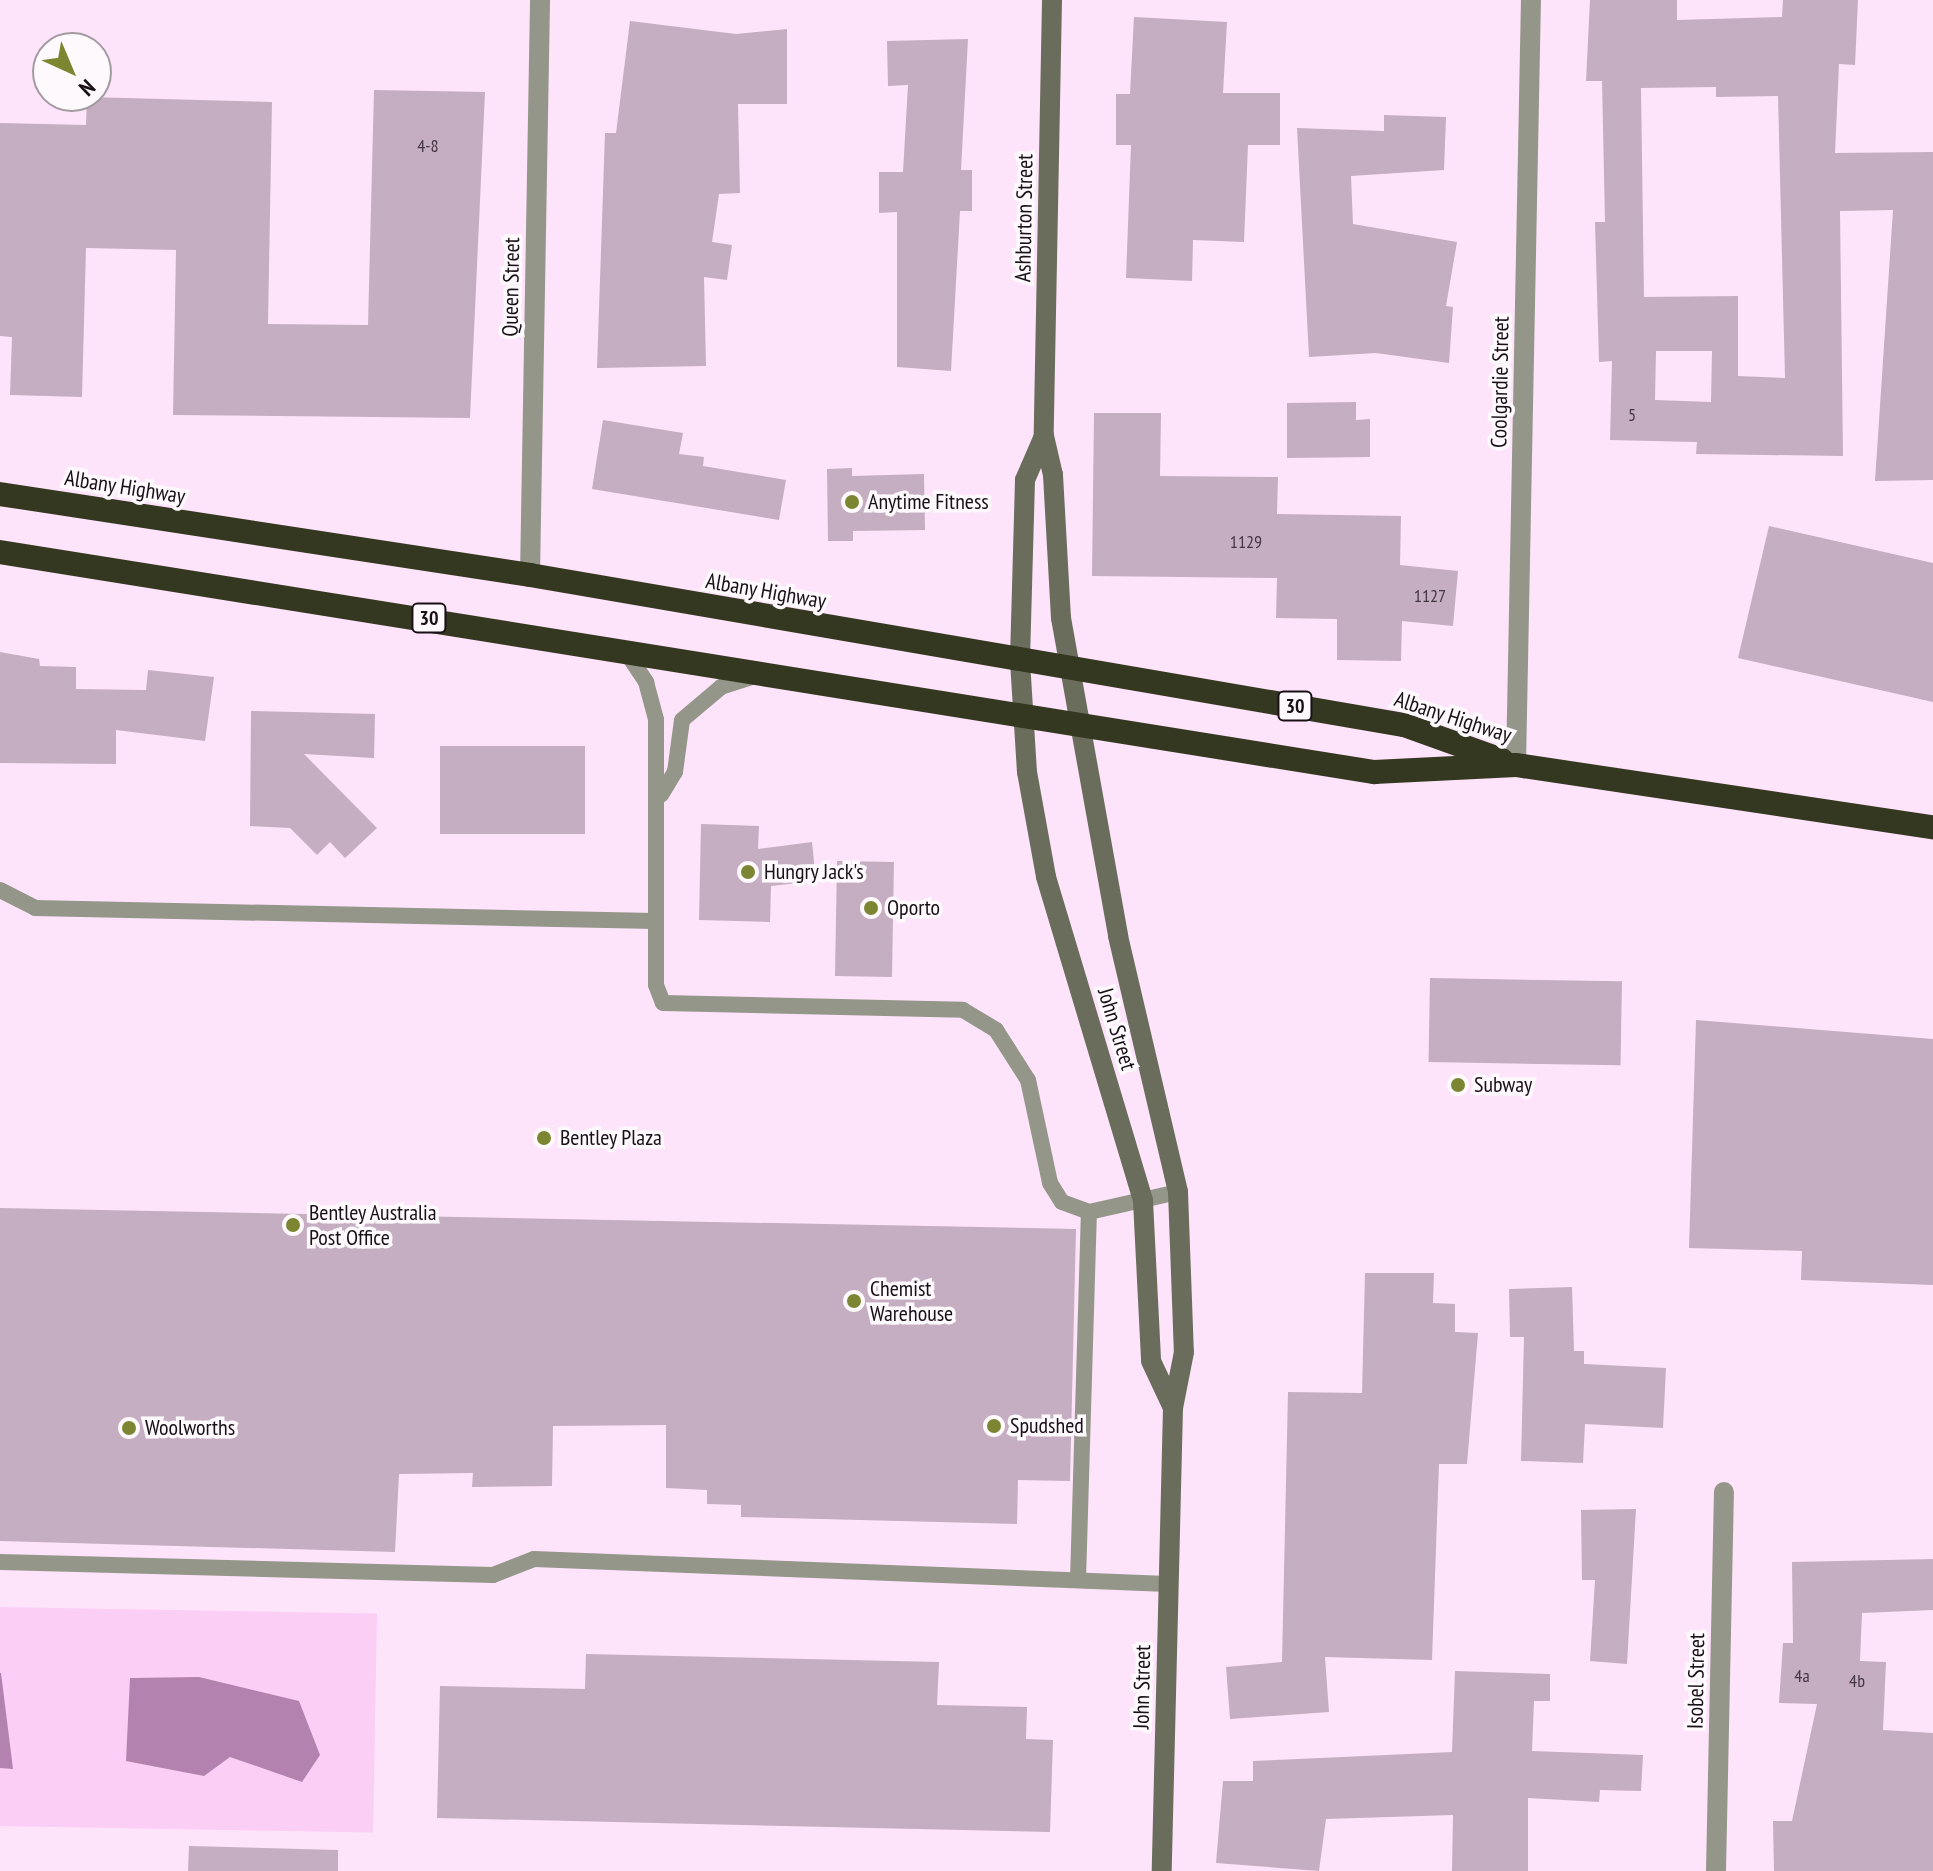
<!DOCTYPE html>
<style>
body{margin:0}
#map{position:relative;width:1933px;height:1871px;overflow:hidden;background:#fee4fa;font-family:"PT Sans Narrow",sans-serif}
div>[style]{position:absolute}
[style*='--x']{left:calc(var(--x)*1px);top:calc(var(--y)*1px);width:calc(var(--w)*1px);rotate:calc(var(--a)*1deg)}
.green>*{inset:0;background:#facef5;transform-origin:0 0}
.water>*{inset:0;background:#b482af}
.building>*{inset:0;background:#c5adc2;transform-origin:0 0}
.lane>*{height:16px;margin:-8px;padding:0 8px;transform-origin:8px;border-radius:8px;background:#94968a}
.street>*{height:20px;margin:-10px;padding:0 10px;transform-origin:10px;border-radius:10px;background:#94968a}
.secondary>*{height:20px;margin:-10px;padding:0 10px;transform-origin:10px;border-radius:10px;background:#6a6d5b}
.highway>*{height:24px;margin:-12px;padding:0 12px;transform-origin:12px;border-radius:12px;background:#353820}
.dots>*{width:22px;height:22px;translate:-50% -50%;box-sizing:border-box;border:4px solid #fef9fd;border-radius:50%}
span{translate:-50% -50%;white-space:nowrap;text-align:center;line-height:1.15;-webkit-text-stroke:7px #fef9fd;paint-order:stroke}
.number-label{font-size:18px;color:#433642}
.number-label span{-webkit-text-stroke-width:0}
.shield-label span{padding:2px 6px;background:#fef9fd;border:2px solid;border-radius:6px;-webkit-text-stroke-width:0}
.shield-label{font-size:20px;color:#180f17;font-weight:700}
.street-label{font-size:22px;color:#180f17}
.poi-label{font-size:22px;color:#180f17}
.left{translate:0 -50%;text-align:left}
.north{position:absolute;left:32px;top:32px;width:80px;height:80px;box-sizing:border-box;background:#fef9fd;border:2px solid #a29ba1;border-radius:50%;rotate:136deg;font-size:22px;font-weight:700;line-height:32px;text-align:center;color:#180f17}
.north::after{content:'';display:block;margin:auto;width:28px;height:36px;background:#7c8531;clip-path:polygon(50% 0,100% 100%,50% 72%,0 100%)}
</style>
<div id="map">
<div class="green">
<i style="left:0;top:1607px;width:377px;height:219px;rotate:1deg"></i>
</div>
<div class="water">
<i style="clip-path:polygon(0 1673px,1px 1673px,13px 1769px,0 1768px)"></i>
<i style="clip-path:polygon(199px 1677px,299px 1701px,320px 1755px,302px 1782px,230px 1757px,204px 1776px,126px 1761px,130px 1678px)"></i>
</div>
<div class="building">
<i style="clip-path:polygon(evenodd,1590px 0,1677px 0,1677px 20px,1782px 17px,1783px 0,1858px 0,1855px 65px,1839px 64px,1835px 153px,1933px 152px,1933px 480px,1875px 481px,1893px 210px,1840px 211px,1843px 456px,1696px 454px,1697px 442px,1610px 440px,1612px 361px,1599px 362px,1595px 222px,1605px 222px,1602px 81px,1586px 81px,1590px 0,1716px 87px,1716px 97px,1778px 96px,1785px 378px,1738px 376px,1738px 296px,1644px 297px,1641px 88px,1716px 87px,1590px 0,1656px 351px,1712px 351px,1711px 402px,1655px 400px,1656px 351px)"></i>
<i style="clip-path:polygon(1134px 17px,1227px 22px,1223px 93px,1280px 93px,1280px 145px,1248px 145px,1244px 242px,1193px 240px,1192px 281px,1126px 278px,1131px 145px,1116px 145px,1116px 94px,1130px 94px)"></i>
<i style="clip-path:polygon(630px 21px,736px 34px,787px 29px,787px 104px,738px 104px,740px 193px,719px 194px,712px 242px,732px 245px,727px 280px,704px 277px,706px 366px,597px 368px,605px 133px,616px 133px)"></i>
<i style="clip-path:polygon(968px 39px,961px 170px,972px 170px,972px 211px,960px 211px,951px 371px,897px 367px,897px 212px,879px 213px,879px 172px,903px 172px,908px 85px,888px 86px,887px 41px)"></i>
<i style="clip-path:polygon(374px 90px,485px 92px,470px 418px,173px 415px,176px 250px,86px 248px,82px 397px,10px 395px,12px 337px,0 336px,0 123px,86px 125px,87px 97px,272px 102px,268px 324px,368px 325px)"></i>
<i style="clip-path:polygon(1384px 115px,1446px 117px,1444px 170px,1351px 176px,1353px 224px,1457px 242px,1446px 306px,1453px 307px,1449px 363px,1376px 353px,1309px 357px,1297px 128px,1384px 131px)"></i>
<i style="clip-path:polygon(1356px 402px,1356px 420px,1370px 419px,1370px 457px,1287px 458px,1287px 403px)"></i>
<i style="clip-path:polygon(1094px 413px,1161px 413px,1160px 476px,1278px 477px,1277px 514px,1401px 516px,1400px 565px,1458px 571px,1453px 626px,1402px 621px,1401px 661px,1337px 660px,1337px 619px,1276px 618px,1277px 578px,1092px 576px)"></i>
<i style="clip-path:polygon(603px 420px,683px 433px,679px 454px,704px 457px,703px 466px,786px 480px,779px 520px,592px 489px)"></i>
<i style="clip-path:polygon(852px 468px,852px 476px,924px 474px,925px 530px,853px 531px,853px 541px,828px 541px,827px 469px)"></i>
<i style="clip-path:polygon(1769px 526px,1933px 563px,1933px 702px,1738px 658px)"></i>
<i style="clip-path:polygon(0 652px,39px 659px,40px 666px,76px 667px,76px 689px,146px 690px,148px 670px,214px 677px,205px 741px,116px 730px,116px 764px,0 763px)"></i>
<i style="clip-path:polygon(251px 711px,375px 714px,374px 758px,304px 754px,377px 828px,345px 858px,330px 842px,317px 855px,290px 828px,250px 826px)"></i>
<i style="left:440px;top:746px;width:145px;height:88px"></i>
<i style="clip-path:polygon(701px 824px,759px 826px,758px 849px,812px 842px,816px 881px,771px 886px,770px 922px,699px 920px)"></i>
<i style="left:837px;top:861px;width:57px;height:115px;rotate:1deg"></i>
<i style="left:1430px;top:978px;width:192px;height:84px;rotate:1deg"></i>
<i style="clip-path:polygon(1696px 1020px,1933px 1039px,1933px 1285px,1801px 1280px,1802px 1251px,1689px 1248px)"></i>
<i style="clip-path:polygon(0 1208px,1076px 1229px,1070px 1481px,1018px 1480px,1017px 1524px,741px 1517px,741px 1505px,707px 1504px,707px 1490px,666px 1488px,666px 1425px,553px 1426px,552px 1486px,472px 1487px,473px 1473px,399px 1474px,395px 1552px,0 1541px)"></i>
<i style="clip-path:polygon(1365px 1273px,1434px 1273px,1433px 1303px,1455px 1304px,1455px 1332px,1478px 1333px,1467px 1464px,1439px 1464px,1432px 1660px,1325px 1657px,1329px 1712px,1230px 1719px,1226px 1667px,1282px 1662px,1288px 1392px,1362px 1393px)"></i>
<i style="clip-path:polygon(1572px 1287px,1574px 1351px,1584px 1351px,1584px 1364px,1666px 1368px,1663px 1428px,1585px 1424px,1583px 1463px,1521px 1461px,1524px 1337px,1510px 1337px,1509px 1289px)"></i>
<i style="clip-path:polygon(1636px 1509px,1627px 1664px,1590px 1661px,1595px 1580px,1582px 1580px,1581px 1510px)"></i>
<i style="clip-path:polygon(1933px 1559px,1933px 1610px,1862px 1613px,1860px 1661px,1886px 1662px,1883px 1730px,1933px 1733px,1933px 1871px,1774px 1871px,1773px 1821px,1792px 1821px,1817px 1704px,1779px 1703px,1783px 1643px,1793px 1643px,1792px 1562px)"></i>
<i style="clip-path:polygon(586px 1654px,939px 1662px,937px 1705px,1027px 1707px,1026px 1739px,1053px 1740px,1050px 1832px,437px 1818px,440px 1686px,585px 1689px)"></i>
<i style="clip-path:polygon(1455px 1671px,1550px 1674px,1550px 1701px,1534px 1701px,1532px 1751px,1643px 1755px,1641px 1791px,1600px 1790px,1599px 1802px,1528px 1798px,1528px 1871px,1452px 1871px,1453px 1815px,1326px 1819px,1319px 1871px,1216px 1863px,1223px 1781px,1253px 1781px,1253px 1761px,1452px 1752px)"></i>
<i style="clip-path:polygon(189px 1846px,338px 1850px,338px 1871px,188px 1871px)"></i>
</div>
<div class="lane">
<i style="--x:624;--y:649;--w:40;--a:56"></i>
<i style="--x:646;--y:682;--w:39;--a:75"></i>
<i style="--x:656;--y:720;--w:265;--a:90"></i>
<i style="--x:656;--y:985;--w:19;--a:69"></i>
<i style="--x:663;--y:1003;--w:300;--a:1.3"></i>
<i style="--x:963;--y:1010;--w:39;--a:31"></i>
<i style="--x:996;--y:1030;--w:59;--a:57.4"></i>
<i style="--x:1028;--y:1080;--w:105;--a:77.9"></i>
<i style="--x:1050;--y:1183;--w:22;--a:58"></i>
<i style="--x:1062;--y:1202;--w:29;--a:20"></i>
<i style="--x:1089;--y:1212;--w:91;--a:-12.7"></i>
<i style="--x:661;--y:795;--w:27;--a:-59"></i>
<i style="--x:675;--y:772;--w:52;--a:-82.3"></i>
<i style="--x:682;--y:720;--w:51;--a:-40.2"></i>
<i style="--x:721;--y:687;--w:36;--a:-18"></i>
<i style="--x:0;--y:890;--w:39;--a:27"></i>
<i style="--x:35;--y:908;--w:620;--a:1.2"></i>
<i style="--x:0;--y:1562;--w:493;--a:1.5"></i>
<i style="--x:493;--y:1575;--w:44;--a:-21.3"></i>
<i style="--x:534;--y:1559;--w:634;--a:2.26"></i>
<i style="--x:1078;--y:1580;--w:368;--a:-88.3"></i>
</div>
<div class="street">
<i style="--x:530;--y:575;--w:575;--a:-89"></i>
<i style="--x:1516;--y:765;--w:765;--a:-88.88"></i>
<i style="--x:1716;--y:1871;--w:379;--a:-88.8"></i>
</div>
<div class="secondary">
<i style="--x:1052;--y:0;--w:436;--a:91.1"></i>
<i style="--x:1044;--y:436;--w:40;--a:77"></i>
<i style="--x:1053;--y:475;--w:143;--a:86.8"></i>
<i style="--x:1061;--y:618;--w:323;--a:79.8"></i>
<i style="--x:1118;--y:936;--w:263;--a:76.8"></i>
<i style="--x:1178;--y:1192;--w:160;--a:87.9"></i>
<i style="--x:1184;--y:1352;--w:57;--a:101.1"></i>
<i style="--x:1173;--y:1408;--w:463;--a:91.4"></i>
<i style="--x:1044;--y:436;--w:48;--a:113.4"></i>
<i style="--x:1025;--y:480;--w:181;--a:91.6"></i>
<i style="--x:1020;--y:661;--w:111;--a:86.4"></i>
<i style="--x:1027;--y:772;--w:107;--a:79.7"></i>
<i style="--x:1046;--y:877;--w:338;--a:73.3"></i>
<i style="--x:1143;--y:1201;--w:160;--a:87.1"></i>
<i style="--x:1151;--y:1361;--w:52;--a:64.9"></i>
</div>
<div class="highway">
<i style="--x:0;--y:494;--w:536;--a:8.69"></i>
<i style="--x:530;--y:575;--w:887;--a:9.74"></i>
<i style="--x:1404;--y:725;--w:104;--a:19.7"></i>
<i style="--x:0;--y:552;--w:1392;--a:9.1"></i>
<i style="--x:1374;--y:772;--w:142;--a:-2.8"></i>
<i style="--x:1516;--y:765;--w:422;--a:8.5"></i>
</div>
<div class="dots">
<i style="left:852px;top:502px;background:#7c8531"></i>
<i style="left:748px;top:872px;background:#7c8531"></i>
<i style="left:871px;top:908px;background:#7c8531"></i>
<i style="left:1458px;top:1085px;background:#7c8531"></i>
<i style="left:544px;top:1138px;background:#7c8531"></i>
<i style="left:293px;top:1225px;background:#7c8531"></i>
<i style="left:854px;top:1301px;background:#7c8531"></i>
<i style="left:994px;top:1426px;background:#7c8531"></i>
<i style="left:129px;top:1428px;background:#7c8531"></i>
</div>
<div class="number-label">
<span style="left:428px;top:146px">4-8</span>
<span style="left:1632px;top:415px">5</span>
<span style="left:1246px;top:542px">1129</span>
<span style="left:1430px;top:596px">1127</span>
<span style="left:1802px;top:1676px">4a</span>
<span style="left:1857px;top:1681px">4b</span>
</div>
<div class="shield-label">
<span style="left:429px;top:618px">30</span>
<span style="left:1295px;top:706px">30</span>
</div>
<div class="street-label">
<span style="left:1024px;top:218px;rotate:-89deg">Ashburton Street</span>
<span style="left:511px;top:287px;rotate:-89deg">Queen Street</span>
<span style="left:1500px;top:382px;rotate:-89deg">Coolgardie Street</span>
<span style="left:125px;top:487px;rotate:9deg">Albany Highway</span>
<span style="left:766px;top:591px;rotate:10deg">Albany Highway</span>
<span style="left:1453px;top:717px;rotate:18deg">Albany Highway</span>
<span style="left:1117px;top:1029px;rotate:73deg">John Street</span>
<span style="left:1696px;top:1681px;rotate:-89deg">Isobel Street</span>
<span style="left:1142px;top:1687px;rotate:-89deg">John Street</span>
</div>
<div class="poi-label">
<span class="left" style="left:868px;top:502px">Anytime Fitness</span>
<span class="left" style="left:764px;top:872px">Hungry Jack's</span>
<span class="left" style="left:887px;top:908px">Oporto</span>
<span class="left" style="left:1474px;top:1085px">Subway</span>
<span class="left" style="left:560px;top:1138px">Bentley Plaza</span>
<span class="left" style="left:309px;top:1225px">Bentley Australia<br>Post Office</span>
<span class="left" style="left:870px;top:1301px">Chemist<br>Warehouse</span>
<span class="left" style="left:1010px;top:1426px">Spudshed</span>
<span class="left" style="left:145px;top:1428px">Woolworths</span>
</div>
<div class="north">N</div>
</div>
